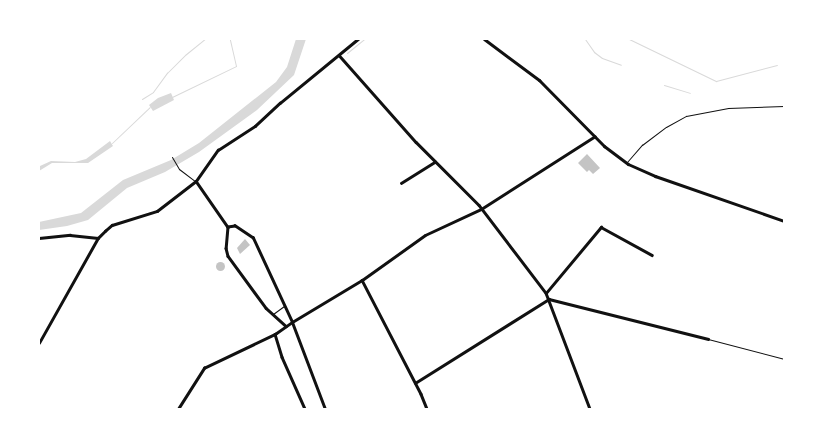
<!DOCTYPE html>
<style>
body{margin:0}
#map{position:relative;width:823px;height:448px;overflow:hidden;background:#fff;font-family:Cabin,sans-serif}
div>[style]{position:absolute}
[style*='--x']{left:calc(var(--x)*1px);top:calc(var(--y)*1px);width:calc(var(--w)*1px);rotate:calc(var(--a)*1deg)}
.water>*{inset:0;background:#d9d9d9}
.stream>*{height:1px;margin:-0.5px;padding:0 0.5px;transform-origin:0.5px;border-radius:0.5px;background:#d9d9d9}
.building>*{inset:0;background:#c4c4c4}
.round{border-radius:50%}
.service>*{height:1px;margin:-0.5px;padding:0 0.5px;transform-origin:0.5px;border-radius:0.5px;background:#111}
.minor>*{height:2.5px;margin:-1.25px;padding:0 1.25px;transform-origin:1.25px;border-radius:1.25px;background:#111}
.tertiary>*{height:3px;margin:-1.5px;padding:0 1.5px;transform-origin:1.5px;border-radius:1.5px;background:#111}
.secondary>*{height:3px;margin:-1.5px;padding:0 1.5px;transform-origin:1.5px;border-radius:1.5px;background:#111}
span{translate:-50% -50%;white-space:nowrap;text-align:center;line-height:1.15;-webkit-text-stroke:4.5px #fff;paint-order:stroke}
.frame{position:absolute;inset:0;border:40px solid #fff;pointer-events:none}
</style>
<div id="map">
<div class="water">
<i style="clip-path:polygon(296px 39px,306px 39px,294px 75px,257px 110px,199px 152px,165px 172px,127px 188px,88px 220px,67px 226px,39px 230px,39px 222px,81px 213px,123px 180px,171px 160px,199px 143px,276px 82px,287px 67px)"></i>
<i style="clip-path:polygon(171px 93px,174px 100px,153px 111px,149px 105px,158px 98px)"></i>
<i style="clip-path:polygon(110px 141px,113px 146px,88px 163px,52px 163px,39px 171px,40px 166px,51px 161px,75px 162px,86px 159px)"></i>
</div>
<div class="stream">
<i style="--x:585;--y:39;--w:16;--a:55"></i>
<i style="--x:594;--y:52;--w:10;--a:37"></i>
<i style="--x:602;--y:58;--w:20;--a:20"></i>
<i style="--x:629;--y:39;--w:97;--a:25.8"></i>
<i style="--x:716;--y:81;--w:63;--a:-14.7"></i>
<i style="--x:347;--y:53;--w:22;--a:-39"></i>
<i style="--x:783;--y:63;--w:1;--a:0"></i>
<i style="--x:664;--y:85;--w:27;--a:17"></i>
<i style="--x:172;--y:97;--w:71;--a:-25.8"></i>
<i style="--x:236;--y:66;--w:28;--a:-103"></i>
<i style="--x:142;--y:99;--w:13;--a:-32"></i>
<i style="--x:153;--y:92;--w:24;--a:-54"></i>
<i style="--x:167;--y:73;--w:25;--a:-45"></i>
<i style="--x:185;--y:55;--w:26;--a:-39"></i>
<i style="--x:112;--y:143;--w:52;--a:-43.5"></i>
</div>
<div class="building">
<i style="clip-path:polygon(587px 154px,600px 168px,593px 174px,589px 170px,587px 172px,578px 163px)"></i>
<i style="clip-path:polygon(245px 239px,250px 245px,240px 254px,237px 248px)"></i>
<i class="round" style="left:215.5px;top:261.5px;width:9px;height:9px"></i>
</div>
<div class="service">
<i style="--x:172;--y:157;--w:14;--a:60"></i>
<i style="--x:179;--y:169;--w:20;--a:37"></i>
<i style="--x:627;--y:162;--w:23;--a:-49"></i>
<i style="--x:642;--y:145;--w:30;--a:-37"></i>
<i style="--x:666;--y:127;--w:23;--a:-29"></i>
<i style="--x:686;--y:116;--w:43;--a:-10.8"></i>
<i style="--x:728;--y:108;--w:56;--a:-2"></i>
<i style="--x:273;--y:314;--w:14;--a:-36"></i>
<i style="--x:708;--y:339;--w:79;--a:14.7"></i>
</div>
<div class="minor">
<i style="--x:339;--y:55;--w:116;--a:48.5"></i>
<i style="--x:416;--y:142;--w:89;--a:45"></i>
<i style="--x:479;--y:205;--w:111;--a:52.7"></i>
<i style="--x:546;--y:293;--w:124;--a:69.2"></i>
<i style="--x:196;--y:181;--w:56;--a:55.2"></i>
<i style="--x:228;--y:227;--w:21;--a:95"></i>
<i style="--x:226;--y:248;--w:8;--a:76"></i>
<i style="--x:228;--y:256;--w:64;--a:53.8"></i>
<i style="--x:266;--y:308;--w:27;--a:42"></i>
<i style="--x:401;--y:183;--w:40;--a:-32"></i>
<i style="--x:39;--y:238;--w:31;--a:-6"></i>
<i style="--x:70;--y:235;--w:28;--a:6"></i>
<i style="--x:362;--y:280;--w:128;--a:62.6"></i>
<i style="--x:421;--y:394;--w:16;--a:68"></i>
<i style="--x:546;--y:293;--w:86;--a:-50.2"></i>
<i style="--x:601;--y:227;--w:58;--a:28.8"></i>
<i style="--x:275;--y:334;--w:24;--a:73"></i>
<i style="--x:282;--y:357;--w:57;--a:66.1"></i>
<i style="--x:39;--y:343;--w:120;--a:-60.7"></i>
<i style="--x:98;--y:238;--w:10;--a:-45"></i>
<i style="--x:105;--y:231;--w:9;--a:-41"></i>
<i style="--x:112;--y:225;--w:47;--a:-17.3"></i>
<i style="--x:157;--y:211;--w:49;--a:-37.6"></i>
<i style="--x:196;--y:181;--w:38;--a:-55"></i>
<i style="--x:218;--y:150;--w:44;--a:-33"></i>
<i style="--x:255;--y:126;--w:34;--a:-43"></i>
<i style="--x:280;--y:103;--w:101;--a:-39.4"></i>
<i style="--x:415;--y:383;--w:158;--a:-32.1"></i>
<i style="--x:549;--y:299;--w:164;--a:14.1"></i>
<i style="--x:178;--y:409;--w:49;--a:-57.6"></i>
<i style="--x:204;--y:368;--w:79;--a:-25.6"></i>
<i style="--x:275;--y:334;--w:21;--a:-35"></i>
<i style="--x:292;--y:322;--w:93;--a:-114.9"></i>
<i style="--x:253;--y:238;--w:22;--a:-146"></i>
<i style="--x:235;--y:226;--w:7;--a:172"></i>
</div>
<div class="tertiary">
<i style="--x:325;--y:409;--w:93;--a:-110.8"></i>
<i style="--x:292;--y:322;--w:82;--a:-31"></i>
<i style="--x:362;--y:280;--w:77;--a:-35.5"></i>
<i style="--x:425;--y:235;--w:62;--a:-24.9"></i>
<i style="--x:481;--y:209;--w:135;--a:-32.6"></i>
</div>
<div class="secondary">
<i style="--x:484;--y:39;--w:69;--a:36.7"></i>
<i style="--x:539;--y:80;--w:93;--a:45.4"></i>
<i style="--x:604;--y:146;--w:30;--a:37"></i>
<i style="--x:628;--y:164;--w:30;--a:24"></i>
<i style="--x:655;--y:176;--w:137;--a:19.2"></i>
</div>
<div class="frame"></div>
</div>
